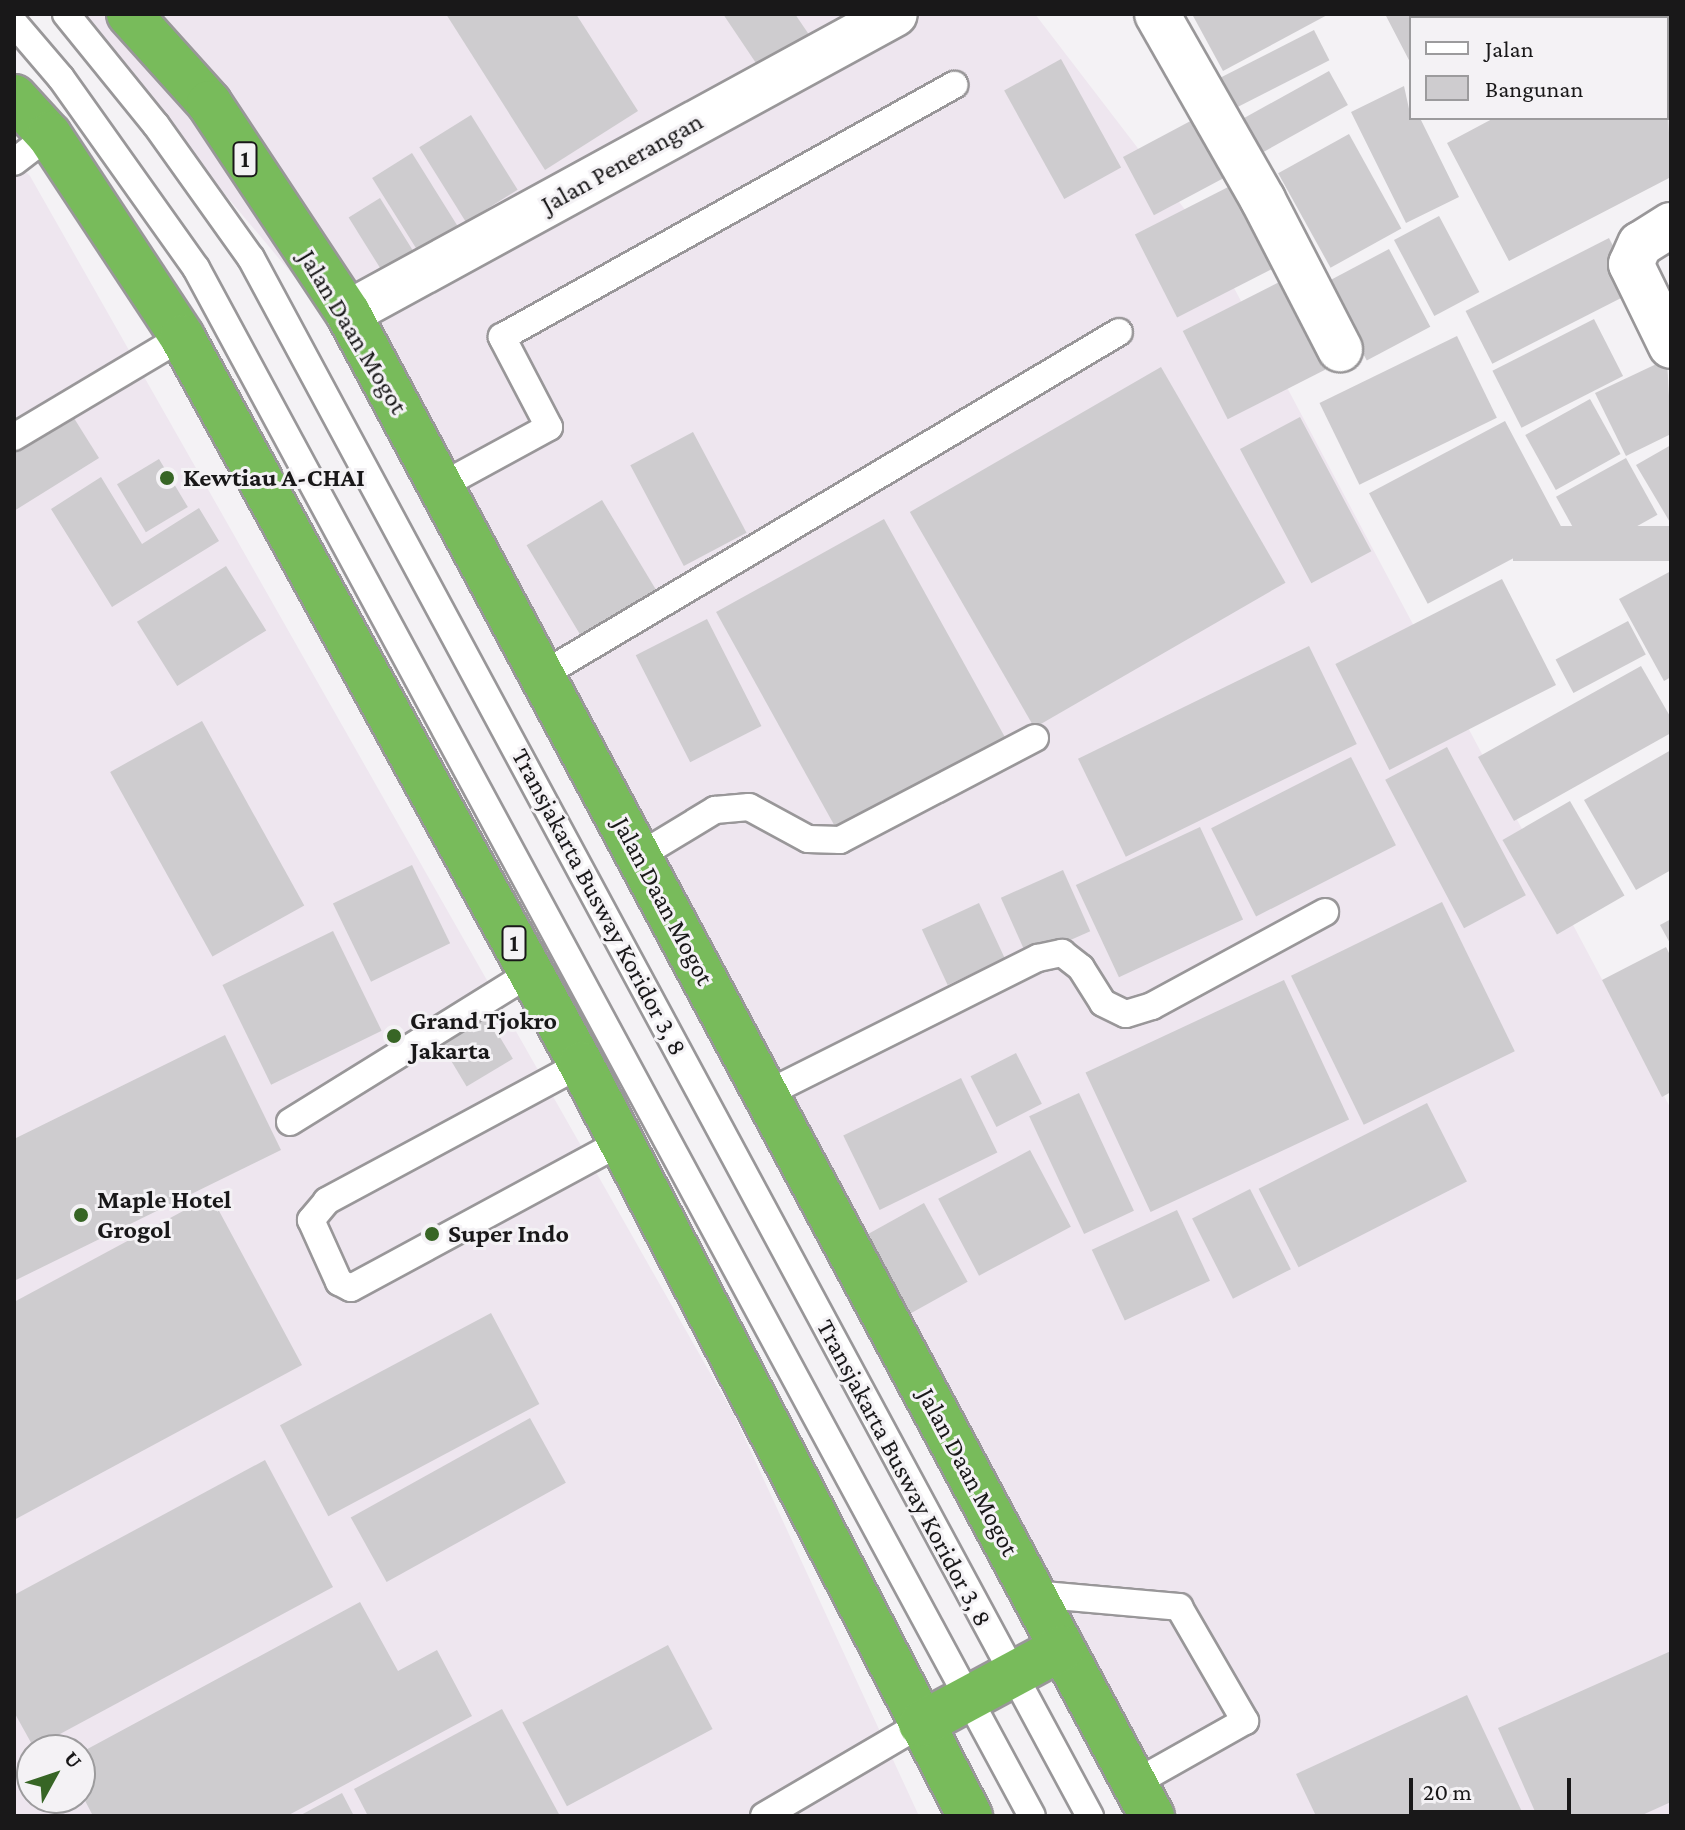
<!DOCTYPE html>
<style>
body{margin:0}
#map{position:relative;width:1685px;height:1830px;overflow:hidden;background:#f4f2f5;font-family:"Crimson Pro",serif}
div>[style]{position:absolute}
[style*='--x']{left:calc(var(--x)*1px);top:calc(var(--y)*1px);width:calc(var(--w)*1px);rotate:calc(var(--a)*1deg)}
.built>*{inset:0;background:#eee6ef}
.building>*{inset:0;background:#cecccf;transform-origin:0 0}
.roads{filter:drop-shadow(2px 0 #999799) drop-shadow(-2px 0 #999799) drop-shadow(0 2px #999799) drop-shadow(0 -2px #999799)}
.service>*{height:26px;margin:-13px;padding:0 13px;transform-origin:13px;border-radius:13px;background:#fff}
.minor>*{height:44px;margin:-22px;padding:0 22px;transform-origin:22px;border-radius:22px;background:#fff}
.trunk>*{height:44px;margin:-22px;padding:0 22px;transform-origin:22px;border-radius:22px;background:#78bb5b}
.dots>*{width:22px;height:22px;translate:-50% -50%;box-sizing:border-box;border:4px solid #f4f2f5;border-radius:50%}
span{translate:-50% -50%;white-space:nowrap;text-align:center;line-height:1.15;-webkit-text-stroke:6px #f4f2f5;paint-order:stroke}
.shield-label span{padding:2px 6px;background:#f4f2f5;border:2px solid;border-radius:6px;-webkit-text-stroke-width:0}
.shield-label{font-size:24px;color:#191819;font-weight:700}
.street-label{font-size:26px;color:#191819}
.poi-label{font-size:26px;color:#191819;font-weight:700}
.left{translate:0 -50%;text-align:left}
.frame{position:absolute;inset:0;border:16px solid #191819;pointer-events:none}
.legend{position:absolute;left:1409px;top:16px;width:260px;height:104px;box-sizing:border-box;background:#f4f2f5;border:2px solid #9c9b9d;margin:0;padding:10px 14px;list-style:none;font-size:24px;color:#191819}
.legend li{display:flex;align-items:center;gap:16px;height:40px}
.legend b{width:40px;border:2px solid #9c9b9d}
.north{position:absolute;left:16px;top:1734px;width:80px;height:80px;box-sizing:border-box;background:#f4f2f5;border:2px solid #9c9b9d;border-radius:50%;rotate:50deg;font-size:22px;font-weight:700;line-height:32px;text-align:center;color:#191819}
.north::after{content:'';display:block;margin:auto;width:28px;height:36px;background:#376525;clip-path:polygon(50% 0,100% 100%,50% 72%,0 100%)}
.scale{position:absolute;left:1409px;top:1778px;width:162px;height:36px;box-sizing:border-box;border:4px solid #191819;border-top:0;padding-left:10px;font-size:24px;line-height:28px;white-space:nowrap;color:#191819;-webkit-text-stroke:6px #f4f2f5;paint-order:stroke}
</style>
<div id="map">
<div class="built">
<i style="clip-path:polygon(73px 14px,1035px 14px,1209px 241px,1671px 1109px,1671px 1816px,1179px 1816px,373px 370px)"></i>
<i style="clip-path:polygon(evenodd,14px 160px,30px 176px,734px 1415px,919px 1816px,14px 1816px,14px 160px,32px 1750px,80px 1750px,80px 1798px,32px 1798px,32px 1750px)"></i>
</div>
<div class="building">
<i style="clip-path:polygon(446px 14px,576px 14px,638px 111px,545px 170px)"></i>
<i style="clip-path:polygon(723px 14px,795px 14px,814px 42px,764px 75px)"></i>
<i style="clip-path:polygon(1192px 14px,1329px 14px,1223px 71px)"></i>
<i style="clip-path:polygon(1385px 14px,1622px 14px,1624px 18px,1411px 18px,1411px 64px)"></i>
<i style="left:1314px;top:30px;width:34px;height:113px;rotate:63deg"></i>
<i style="left:1061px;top:59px;width:124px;height:65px;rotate:61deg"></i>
<i style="left:1329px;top:71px;width:39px;height:97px;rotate:61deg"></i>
<i style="clip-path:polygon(1404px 86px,1411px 118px,1420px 118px,1459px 197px,1406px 223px,1351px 112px)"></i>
<i style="clip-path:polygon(1667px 88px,1671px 177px,1509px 261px,1447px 143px,1494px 118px,1667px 118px)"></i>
<i style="left:471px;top:115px;width:88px;height:61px;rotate:58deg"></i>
<i style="left:1198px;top:117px;width:66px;height:85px;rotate:62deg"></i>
<i style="left:1349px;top:134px;width:108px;height:81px;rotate:61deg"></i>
<i style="left:412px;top:153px;width:96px;height:47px;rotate:58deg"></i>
<i style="left:1240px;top:181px;width:93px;height:118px;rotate:63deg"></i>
<i style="left:380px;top:198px;width:65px;height:37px;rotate:58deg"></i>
<i style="left:1439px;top:216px;width:86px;height:51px;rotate:62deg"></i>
<i style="left:1609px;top:238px;width:59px;height:161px;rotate:63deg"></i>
<i style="left:1389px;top:249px;width:88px;height:72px;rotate:62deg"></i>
<i style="left:1287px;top:278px;width:99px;height:117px;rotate:63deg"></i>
<i style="left:1594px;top:319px;width:64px;height:114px;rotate:63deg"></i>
<i style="left:1457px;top:336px;width:91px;height:153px;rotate:64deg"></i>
<i style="clip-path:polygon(1667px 359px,1671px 434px,1626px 456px,1595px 393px)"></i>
<i style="left:1161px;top:367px;width:249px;height:290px;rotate:60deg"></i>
<i style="left:1590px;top:399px;width:63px;height:74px;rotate:61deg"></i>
<i style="clip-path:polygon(67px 407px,99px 458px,14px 511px,14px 439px)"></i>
<i style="left:1300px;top:417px;width:152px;height:68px;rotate:62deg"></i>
<i style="left:1505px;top:421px;width:125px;height:154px;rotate:62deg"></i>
<i style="left:693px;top:432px;width:114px;height:71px;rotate:62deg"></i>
<i style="clip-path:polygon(1671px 445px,1671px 524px,1636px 465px)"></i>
<i style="left:1626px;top:458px;width:65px;height:80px;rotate:61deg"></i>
<i style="left:159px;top:459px;width:56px;height:49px;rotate:59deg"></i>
<i style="clip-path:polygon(101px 477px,142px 544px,199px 508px,219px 541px,112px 607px,51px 509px)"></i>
<i style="left:602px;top:500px;width:108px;height:88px;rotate:59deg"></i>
<i style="left:884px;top:519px;width:255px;height:192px;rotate:61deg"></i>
<i style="left:1671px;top:526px;width:35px;height:158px;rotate:90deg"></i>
<i style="left:226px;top:566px;width:76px;height:105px;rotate:58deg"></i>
<i style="clip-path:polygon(1671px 571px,1671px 677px,1664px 681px,1619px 599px)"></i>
<i style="left:1502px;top:579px;width:119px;height:187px;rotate:63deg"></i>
<i style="left:707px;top:619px;width:120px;height:80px;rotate:63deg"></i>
<i style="left:1628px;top:621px;width:38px;height:82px;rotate:62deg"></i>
<i style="left:1309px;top:646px;width:109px;height:257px;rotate:64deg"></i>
<i style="clip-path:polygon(1641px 666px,1671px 718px,1671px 733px,1514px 821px,1478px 757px)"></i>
<i style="left:202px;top:721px;width:211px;height:105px;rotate:61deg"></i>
<i style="left:1447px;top:747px;width:168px;height:70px;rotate:62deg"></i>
<i style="clip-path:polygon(1671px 750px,1671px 870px,1636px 890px,1584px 800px)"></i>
<i style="left:1351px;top:757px;width:99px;height:157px;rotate:63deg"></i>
<i style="left:1570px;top:801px;width:109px;height:78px;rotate:60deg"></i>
<i style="left:1200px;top:827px;width:102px;height:137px;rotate:65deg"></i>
<i style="left:412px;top:865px;width:87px;height:88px;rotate:64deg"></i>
<i style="left:1063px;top:870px;width:67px;height:68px;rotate:66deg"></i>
<i style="left:1442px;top:902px;width:166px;height:168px;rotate:64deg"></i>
<i style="left:979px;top:903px;width:61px;height:63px;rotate:65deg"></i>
<i style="clip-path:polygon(1671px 919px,1671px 945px,1660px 925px)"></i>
<i style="left:333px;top:931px;width:111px;height:123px;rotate:64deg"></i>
<i style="clip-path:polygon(1666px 947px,1671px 957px,1671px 1092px,1662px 1097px,1602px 980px)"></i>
<i style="left:1284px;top:980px;width:154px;height:219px;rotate:65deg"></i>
<i style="left:483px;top:1009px;width:58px;height:54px;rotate:59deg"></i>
<i style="clip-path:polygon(225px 1035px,281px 1150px,14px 1281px,14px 1139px)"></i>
<i style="left:1016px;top:1053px;width:57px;height:51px;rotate:63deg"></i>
<i style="left:961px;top:1078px;width:83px;height:131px;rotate:64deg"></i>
<i style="left:1079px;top:1093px;width:130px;height:55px;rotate:65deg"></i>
<i style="left:1427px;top:1103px;width:88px;height:189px;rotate:63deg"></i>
<i style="left:1030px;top:1150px;width:87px;height:104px;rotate:62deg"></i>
<i style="left:1250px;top:1189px;width:90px;height:65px;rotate:63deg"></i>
<i style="clip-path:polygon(211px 1196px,302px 1365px,14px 1520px,14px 1302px)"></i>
<i style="left:924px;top:1203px;width:90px;height:69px;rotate:61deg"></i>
<i style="left:1177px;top:1210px;width:78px;height:94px;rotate:65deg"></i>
<i style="left:491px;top:1313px;width:103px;height:239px;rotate:62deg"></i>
<i style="left:530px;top:1418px;width:74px;height:205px;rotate:61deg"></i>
<i style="clip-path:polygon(265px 1460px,333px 1587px,34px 1748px,14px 1712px,14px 1595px)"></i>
<i style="clip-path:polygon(360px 1602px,398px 1671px,437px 1650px,472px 1716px,287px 1816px,93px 1816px,80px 1791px,80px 1753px)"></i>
<i style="left:668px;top:1645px;width:95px;height:165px;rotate:62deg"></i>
<i style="clip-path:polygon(1671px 1651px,1671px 1802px,1640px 1816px,1537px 1816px,1498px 1728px)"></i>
<i style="clip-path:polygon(1467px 1695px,1524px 1816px,1316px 1816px,1296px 1774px)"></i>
<i style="clip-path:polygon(502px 1709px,560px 1816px,368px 1816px,354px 1789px)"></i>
<i style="clip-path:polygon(342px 1793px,354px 1816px,299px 1816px)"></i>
</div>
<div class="roads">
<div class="service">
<i style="--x:66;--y:14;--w:143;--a:51"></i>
<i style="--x:156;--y:125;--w:163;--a:54.5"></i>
<i style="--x:251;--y:258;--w:1770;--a:61.7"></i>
<i style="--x:14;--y:23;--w:72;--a:49.5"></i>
<i style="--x:61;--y:78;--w:233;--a:54.6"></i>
<i style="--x:196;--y:268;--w:1759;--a:61.63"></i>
<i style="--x:14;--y:162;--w:44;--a:-37.6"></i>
<i style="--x:14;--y:437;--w:196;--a:-30.8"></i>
<i style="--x:441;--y:486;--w:123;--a:-28.6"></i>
<i style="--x:549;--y:427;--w:102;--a:-117.6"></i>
<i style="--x:502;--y:337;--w:518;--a:-29.14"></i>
<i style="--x:542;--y:675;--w:671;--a:-30.73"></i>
<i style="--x:639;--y:856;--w:89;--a:-31.2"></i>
<i style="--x:715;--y:810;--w:34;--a:-5"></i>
<i style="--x:749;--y:807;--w:67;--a:28.5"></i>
<i style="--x:808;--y:839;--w:32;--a:2"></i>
<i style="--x:840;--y:840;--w:220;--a:-27.6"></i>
<i style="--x:581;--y:1064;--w:289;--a:151.7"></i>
<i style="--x:327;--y:1201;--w:25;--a:130"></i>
<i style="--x:311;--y:1220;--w:68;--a:65.7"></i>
<i style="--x:339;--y:1282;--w:13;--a:27"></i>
<i style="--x:351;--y:1288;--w:307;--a:-28.4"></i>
<i style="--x:766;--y:1094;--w:304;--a:-26.6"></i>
<i style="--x:1038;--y:958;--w:25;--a:-12"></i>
<i style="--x:1062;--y:953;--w:24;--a:38"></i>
<i style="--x:1081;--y:968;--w:41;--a:57.8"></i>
<i style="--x:1103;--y:1003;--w:25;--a:26"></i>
<i style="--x:1126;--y:1014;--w:27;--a:-17"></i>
<i style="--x:1152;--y:1006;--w:197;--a:-28.5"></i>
<i style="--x:290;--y:1122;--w:282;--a:-31.8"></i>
<i style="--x:1034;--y:1594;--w:146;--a:5.1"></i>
<i style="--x:1179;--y:1607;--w:132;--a:59.9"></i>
<i style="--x:1245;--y:1721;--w:126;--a:150.6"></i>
<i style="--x:764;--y:1816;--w:182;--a:-30.4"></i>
</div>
<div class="minor">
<i style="--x:1157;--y:14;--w:214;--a:60.3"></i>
<i style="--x:1263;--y:200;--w:168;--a:62.7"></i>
<i style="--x:1671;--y:225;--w:36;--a:148"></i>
<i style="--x:1640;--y:244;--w:22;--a:114"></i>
<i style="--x:1631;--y:264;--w:91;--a:64"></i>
<i style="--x:348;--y:313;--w:623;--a:-28.66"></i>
</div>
<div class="trunk">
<i style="--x:129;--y:14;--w:120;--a:48"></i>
<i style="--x:209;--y:103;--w:252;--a:56.5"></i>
<i style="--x:348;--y:313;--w:1705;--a:61.86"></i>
<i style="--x:14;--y:97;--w:52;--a:47.4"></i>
<i style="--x:49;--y:135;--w:242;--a:56.6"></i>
<i style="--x:182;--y:337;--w:829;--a:61.24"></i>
<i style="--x:581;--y:1064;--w:847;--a:62.65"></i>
<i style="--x:921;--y:1724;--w:160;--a:-28.3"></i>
</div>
</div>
<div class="dots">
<i style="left:167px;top:478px;background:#376525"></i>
<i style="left:394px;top:1036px;background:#376525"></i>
<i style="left:81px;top:1215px;background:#376525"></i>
<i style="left:432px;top:1234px;background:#376525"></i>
</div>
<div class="shield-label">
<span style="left:245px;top:159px">1</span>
<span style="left:514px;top:943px">1</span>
</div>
<div class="street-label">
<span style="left:622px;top:163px;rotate:-29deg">Jalan Penerangan</span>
<span style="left:353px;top:332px;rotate:59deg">Jalan Daan Mogot</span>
<span style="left:663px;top:901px;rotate:62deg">Jalan Daan Mogot</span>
<span style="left:599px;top:902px;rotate:62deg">Transjakarta Busway Koridor 3, 8</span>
<span style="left:968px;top:1472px;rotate:62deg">Jalan Daan Mogot</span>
<span style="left:904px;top:1473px;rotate:62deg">Transjakarta Busway Koridor 3, 8</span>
</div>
<div class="poi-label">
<span class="left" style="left:183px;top:478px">Kewtiau A-CHAI</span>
<span class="left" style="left:410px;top:1036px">Grand Tjokro<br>Jakarta</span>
<span class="left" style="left:97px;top:1215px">Maple Hotel<br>Grogol</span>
<span class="left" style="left:448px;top:1234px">Super Indo</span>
</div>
<div class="frame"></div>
<ul class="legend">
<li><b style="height:10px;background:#fff"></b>Jalan</li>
<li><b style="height:22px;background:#cecccf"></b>Bangunan</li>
</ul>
<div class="north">U</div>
<div class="scale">20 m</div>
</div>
